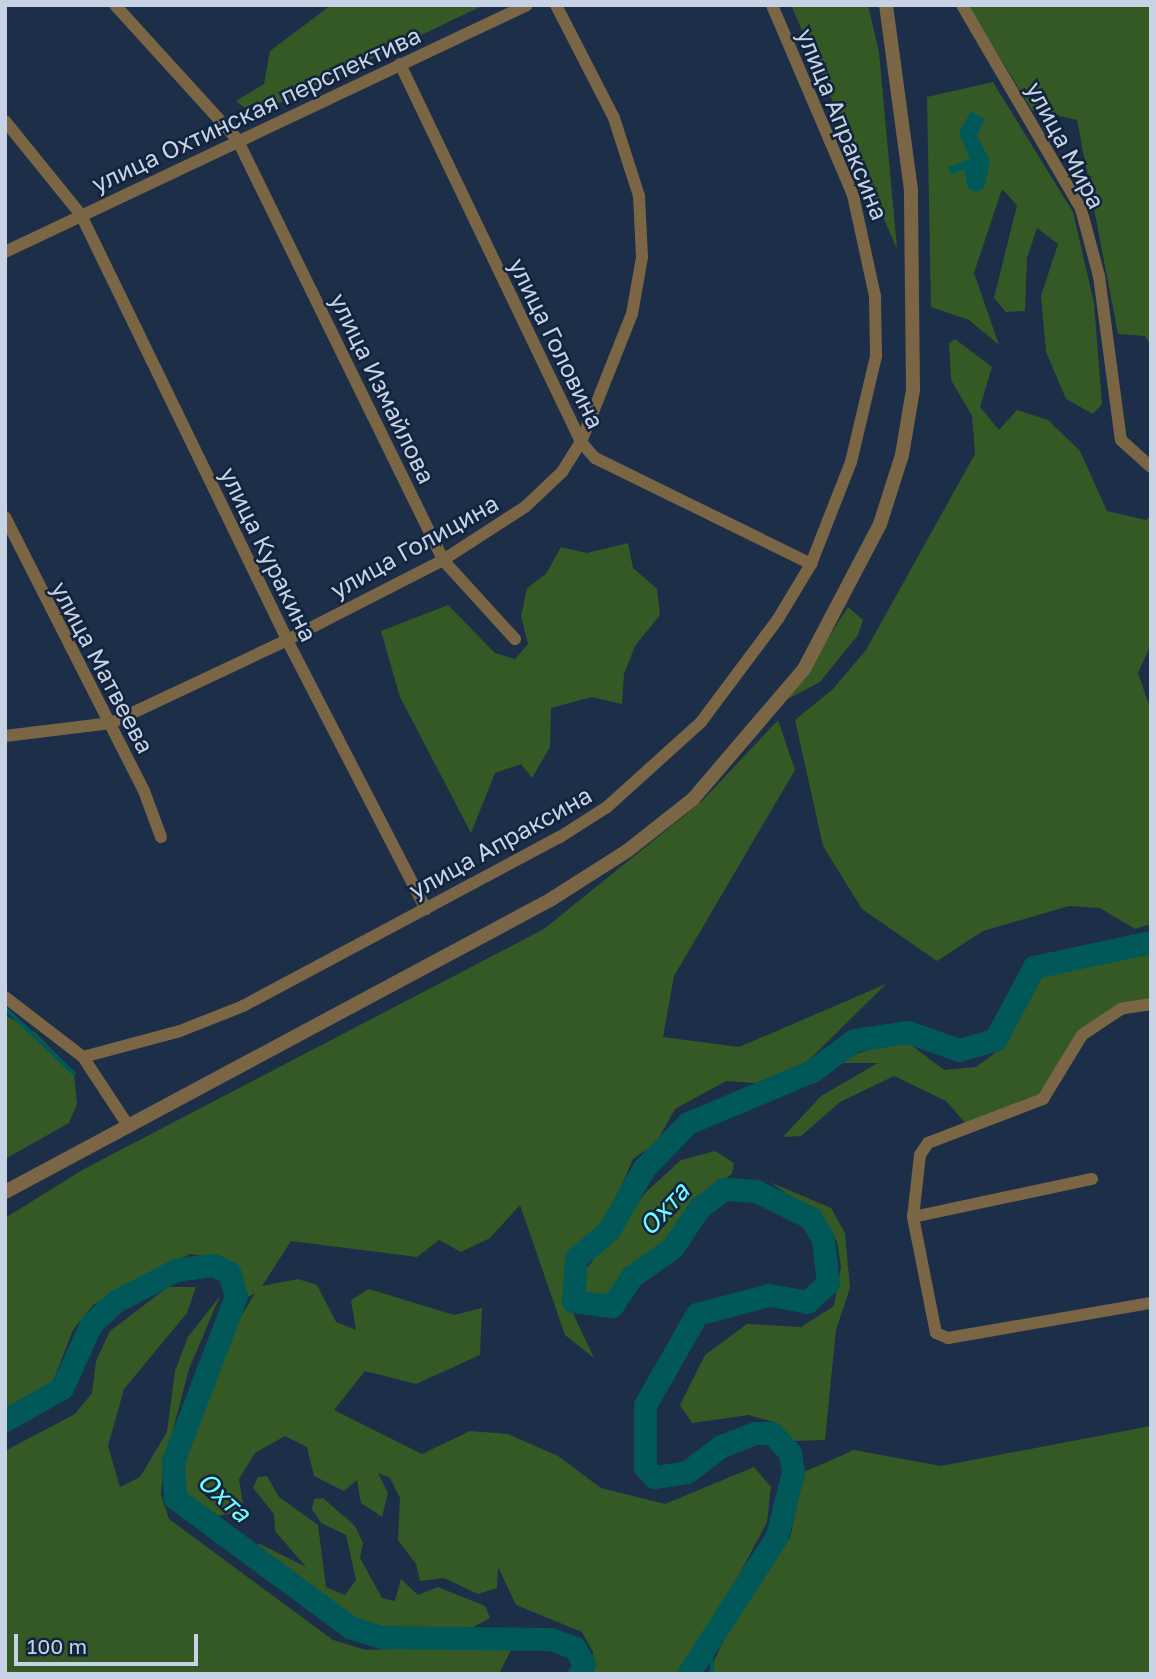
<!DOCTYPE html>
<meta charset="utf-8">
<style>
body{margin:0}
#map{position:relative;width:1156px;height:1679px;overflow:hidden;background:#1c2e48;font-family:"Golos Text",sans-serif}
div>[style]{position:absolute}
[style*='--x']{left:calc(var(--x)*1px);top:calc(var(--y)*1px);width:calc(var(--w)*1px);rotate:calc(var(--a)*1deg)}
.green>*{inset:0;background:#355924}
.water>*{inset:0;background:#005859}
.stream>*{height:3.5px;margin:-1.75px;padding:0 1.75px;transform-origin:1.75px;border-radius:1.75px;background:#005859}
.river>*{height:23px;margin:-11.5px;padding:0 11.5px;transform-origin:11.5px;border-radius:11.5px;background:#005859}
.minor>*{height:12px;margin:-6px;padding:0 6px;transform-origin:6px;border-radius:6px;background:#7a6545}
.tertiary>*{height:14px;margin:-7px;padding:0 7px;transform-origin:7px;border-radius:7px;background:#7a6545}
span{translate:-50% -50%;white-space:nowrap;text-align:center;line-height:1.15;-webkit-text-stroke:5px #12243d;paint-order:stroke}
.street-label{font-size:24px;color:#c7d3e4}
.water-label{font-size:26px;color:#71fbfe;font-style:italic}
.frame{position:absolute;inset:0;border:7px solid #c7d3e4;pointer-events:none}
.scale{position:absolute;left:14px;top:1634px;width:184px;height:32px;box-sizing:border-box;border:4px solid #c7d3e4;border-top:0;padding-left:9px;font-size:21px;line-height:24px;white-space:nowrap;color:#c7d3e4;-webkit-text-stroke:5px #12243d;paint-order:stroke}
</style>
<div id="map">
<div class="green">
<i style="clip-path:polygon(331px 5px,484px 5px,254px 115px,236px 101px,264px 84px,270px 51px)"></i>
<i style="clip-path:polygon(791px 5px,868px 5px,879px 52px,897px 249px)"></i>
<i style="clip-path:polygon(968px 5px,1151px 5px,1151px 346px,1145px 336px,1118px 334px,1077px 120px,1032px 110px)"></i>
<i style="clip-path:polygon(993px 82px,1073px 212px,1094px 303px,1102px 404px,1093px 414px,1066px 399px,1046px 352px,1041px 296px,1058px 244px,1037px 228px,1027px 258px,1025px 311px,1006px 312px,994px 298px,1017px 205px,1002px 189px,974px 273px,999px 345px,969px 320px,931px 307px,927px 97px)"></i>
<i style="clip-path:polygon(955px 339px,992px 367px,980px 407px,999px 430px,1017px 410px,1048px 420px,1080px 451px,1107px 511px,1146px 520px,1151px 515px,1151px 644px,1138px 673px,1151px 711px,1151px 924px,1135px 929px,1100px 908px,1069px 906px,983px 931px,937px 961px,862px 909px,823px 846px,795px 720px,833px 689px,866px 650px,975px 454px,972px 416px,951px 380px,949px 343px)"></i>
<i style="clip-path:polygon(628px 543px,633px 568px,657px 589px,660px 615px,635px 646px,624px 674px,622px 704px,592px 697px,551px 708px,550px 747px,532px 778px,521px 764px,495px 773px,471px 833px,400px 697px,381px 631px,448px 605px,495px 653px,515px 659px,528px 644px,521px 616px,527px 588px,546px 574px,561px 547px,587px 553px)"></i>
<i style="clip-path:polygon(848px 607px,863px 620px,858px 635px,820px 682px,788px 699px)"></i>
<i style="clip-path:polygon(778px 720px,795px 770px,674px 976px,663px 1037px,739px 1047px,886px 984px,810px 1059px,769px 1084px,726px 1081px,675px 1109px,656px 1143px,633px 1159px,604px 1227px,571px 1255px,569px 1305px,594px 1358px,565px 1335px,520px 1205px,490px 1238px,461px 1252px,439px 1240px,417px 1257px,291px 1241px,262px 1286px,298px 1279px,317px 1285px,336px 1322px,356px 1330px,351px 1300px,369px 1289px,454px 1315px,482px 1308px,480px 1355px,416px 1384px,365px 1371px,334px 1410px,422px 1454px,470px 1431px,508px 1434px,558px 1456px,601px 1488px,665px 1504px,754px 1467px,771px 1487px,767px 1522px,708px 1634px,678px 1674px,589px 1674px,593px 1652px,582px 1632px,516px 1605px,498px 1567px,497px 1588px,478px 1594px,444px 1578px,420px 1581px,416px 1564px,398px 1540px,400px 1498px,390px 1478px,378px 1473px,388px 1493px,382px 1517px,361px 1503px,357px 1480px,344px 1491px,314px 1476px,307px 1447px,285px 1436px,255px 1453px,239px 1479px,244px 1511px,211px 1517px,191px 1506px,179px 1482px,180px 1452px,223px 1364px,223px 1347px,255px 1293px,248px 1297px,236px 1263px,190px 1254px,93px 1305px,73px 1330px,52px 1384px,5px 1408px,5px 1218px,84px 1169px,544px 929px,701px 802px)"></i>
<i style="clip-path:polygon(1151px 954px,1151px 1004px,1135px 1005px,1082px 1035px,1043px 1099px,968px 1126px,946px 1101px,894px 1076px,840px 1102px,801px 1136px,783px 1137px,821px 1096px,878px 1063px,839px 1063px,852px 1055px,891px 1043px,910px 1044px,944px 1070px,976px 1067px,1007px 1044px,1016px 1011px,1042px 975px)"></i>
<i style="clip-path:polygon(5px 1015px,36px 1033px,74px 1073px,77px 1104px,69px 1123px,5px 1159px)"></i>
<i style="clip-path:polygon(715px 1151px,734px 1163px,732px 1174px,704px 1193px,664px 1242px,605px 1296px,580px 1299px,580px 1277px,646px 1192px,681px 1160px)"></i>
<i style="clip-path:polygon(770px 1182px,831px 1208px,845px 1233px,850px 1288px,836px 1330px,825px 1440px,793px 1441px,773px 1422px,749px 1415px,692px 1423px,680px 1405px,705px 1355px,747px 1324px,801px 1327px,834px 1306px,841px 1267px,837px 1241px,812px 1211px)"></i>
<i style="clip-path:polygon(168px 1287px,196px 1287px,187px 1313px,124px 1389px,108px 1446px,120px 1487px,140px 1477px,167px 1432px,175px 1371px,188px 1337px,220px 1296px,189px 1369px,163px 1468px,161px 1495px,169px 1519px,333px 1640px,366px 1650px,514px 1644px,499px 1674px,5px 1674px,5px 1451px,75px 1414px,92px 1393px,96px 1361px,110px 1331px)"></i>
<i style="clip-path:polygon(1151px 1426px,1151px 1674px,708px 1674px,739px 1607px,790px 1538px,804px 1472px,854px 1450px,941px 1466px)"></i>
<i style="clip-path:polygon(267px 1476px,279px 1497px,318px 1525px,326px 1587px,345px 1595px,356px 1580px,346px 1535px,321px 1523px,312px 1509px,314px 1499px,323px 1498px,355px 1526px,363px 1543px,360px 1558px,382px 1598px,395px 1601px,401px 1579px,418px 1595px,438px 1587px,485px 1606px,490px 1618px,470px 1629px,369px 1626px,280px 1575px,258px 1556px,258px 1543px,306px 1567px,275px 1531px,274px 1514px,253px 1488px,258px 1477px)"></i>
</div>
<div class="water">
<i style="clip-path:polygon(971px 111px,985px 119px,977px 135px,990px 161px,984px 188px,977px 192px,968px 189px,964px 169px,951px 175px,948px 167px,970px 159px,959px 133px)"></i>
</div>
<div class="stream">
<i style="--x:5;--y:1008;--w:95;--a:43.3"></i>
<i style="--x:711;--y:1639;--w:35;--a:87"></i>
</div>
<div class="river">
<i style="--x:5;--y:1420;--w:65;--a:-29.3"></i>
<i style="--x:62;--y:1388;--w:70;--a:-65.6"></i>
<i style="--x:91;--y:1324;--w:34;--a:-43"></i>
<i style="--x:116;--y:1301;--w:68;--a:-27.3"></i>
<i style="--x:176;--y:1270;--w:37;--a:-8"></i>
<i style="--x:213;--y:1265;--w:17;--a:24"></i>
<i style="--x:229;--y:1272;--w:25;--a:74"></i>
<i style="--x:236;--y:1296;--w:177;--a:110.9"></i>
<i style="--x:173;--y:1461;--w:37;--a:87"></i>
<i style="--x:175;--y:1498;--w:217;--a:36.4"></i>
<i style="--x:350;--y:1627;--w:33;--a:18"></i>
<i style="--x:381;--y:1637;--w:170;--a:0.7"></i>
<i style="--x:551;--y:1639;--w:26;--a:21"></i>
<i style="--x:575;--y:1648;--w:18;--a:61"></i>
<i style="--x:584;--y:1664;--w:11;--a:117"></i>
<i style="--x:688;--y:1674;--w:164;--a:-57.2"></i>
<i style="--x:777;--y:1536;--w:66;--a:-76"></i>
<i style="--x:793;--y:1472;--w:19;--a:-99"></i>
<i style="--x:790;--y:1453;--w:27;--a:-132"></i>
<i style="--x:772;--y:1433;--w:17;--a:180"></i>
<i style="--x:755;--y:1433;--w:36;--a:159"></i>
<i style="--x:721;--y:1446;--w:43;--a:142.6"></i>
<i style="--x:687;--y:1472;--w:33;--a:171"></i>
<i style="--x:654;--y:1477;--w:13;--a:-132"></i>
<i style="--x:645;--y:1467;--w:62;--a:-90"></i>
<i style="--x:645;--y:1405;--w:105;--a:-60.3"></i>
<i style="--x:697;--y:1314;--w:74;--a:-14.8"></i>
<i style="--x:769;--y:1295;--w:39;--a:10"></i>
<i style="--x:807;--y:1302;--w:28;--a:-42"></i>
<i style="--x:828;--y:1283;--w:44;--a:-96.5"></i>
<i style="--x:823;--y:1239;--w:24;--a:-120"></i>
<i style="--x:811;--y:1218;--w:61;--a:-153.9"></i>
<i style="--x:756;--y:1191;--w:32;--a:-176"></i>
<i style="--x:724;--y:1189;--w:31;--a:143"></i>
<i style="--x:699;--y:1208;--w:48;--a:124"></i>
<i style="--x:672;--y:1248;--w:49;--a:145"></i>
<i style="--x:632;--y:1276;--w:36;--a:124"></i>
<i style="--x:612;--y:1306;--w:39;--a:-173"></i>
<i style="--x:573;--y:1301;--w:43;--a:-86"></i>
<i style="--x:576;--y:1258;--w:43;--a:-40.3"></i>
<i style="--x:609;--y:1230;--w:71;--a:-60.6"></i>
<i style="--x:644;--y:1168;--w:63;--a:-45.6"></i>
<i style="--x:688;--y:1123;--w:134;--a:-22.8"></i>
<i style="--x:812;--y:1071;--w:52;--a:-36.4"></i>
<i style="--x:854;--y:1040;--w:55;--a:-8.4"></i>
<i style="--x:908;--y:1032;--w:54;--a:19.4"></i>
<i style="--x:959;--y:1050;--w:37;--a:-16"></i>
<i style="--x:995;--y:1040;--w:83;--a:-61.9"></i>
<i style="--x:1034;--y:967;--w:120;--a:-12.1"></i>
</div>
<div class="minor">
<i style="--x:115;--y:5;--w:181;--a:47.7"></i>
<i style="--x:237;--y:139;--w:469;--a:63.9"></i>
<i style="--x:443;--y:560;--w:107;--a:47.7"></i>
<i style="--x:962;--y:5;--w:236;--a:59.7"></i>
<i style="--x:1081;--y:209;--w:69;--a:75"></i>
<i style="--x:1099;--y:276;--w:165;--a:82.4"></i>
<i style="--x:1121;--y:440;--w:40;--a:42"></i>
<i style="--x:400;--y:64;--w:419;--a:64.4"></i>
<i style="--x:581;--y:442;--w:21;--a:49"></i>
<i style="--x:595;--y:458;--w:241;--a:26.1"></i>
<i style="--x:5;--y:121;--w:121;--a:51"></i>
<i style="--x:81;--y:215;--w:472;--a:64.1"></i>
<i style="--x:287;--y:640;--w:303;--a:62.7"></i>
<i style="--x:5;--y:252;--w:577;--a:-25.32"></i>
<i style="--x:5;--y:517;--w:307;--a:63.1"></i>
<i style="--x:144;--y:791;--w:49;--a:69.7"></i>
<i style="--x:5;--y:736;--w:107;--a:-7"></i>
<i style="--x:111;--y:723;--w:195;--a:-25.2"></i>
<i style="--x:287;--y:640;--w:175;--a:-27.1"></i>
<i style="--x:443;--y:560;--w:98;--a:-32.9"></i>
<i style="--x:525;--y:507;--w:51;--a:-43.4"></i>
<i style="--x:562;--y:472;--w:36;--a:-58"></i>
<i style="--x:581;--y:442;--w:138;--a:-68.3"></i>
<i style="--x:632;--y:314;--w:58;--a:-80"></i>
<i style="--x:642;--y:257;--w:61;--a:-92.8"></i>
<i style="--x:639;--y:196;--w:82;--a:-107.8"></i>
<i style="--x:614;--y:118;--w:127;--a:-117.2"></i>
<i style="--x:5;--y:997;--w:98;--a:37.6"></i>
<i style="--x:83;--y:1057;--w:80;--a:56.7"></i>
<i style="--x:1151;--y:1004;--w:30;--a:171"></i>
<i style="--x:1121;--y:1009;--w:47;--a:146.3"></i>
<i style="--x:1082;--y:1035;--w:75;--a:121.4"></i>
<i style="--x:1043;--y:1099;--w:123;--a:159.1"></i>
<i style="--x:928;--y:1143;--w:14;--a:124"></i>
<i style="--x:920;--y:1155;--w:62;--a:96.4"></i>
<i style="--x:913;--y:1217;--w:118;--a:78.8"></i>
<i style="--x:936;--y:1333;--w:13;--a:23"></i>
<i style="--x:948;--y:1338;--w:206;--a:-9.8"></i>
<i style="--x:83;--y:1057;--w:100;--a:-15"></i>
<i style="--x:180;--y:1031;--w:68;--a:-21.6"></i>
<i style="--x:243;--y:1006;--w:359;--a:-28.1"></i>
<i style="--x:560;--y:837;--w:56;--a:-32.6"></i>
<i style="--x:607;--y:807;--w:127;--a:-42.1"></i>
<i style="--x:701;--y:722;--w:129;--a:-53.2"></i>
<i style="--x:778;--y:619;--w:64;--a:-59"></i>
<i style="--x:811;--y:564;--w:110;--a:-68.6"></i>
<i style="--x:851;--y:462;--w:109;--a:-76.7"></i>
<i style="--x:876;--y:356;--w:60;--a:-91"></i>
<i style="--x:875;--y:296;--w:103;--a:-102.3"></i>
<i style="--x:853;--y:195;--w:207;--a:-113.1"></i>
<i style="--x:913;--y:1217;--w:183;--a:-12"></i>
</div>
<div class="tertiary">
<i style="--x:5;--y:1192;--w:618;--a:-28.18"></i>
<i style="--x:550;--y:900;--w:91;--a:-32.5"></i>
<i style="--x:627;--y:851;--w:84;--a:-38.2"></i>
<i style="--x:693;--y:799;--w:171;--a:-49.5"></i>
<i style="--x:804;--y:669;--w:164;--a:-62.3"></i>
<i style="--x:880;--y:524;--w:72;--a:-72.3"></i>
<i style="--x:902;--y:455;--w:66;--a:-80.4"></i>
<i style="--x:913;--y:390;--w:200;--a:-90.6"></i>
<i style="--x:911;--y:190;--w:187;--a:-97.7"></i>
</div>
<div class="street-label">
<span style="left:256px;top:109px;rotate:-25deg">улица Охтинская перспектива</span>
<span style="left:843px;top:124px;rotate:68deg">улица Апраксина</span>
<span style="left:1066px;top:145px;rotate:62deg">улица Мира</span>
<span style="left:557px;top:343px;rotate:64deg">улица Головина</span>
<span style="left:383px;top:388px;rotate:64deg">улица Измайлова</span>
<span style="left:414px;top:546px;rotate:-29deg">улица Голицина</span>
<span style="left:269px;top:554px;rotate:64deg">улица Куракина</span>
<span style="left:103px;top:667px;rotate:62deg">улица Матвеева</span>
<span style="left:500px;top:842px;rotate:-29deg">улица Апраксина</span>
</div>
<div class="water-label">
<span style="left:664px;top:1209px;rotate:-48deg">Охта</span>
<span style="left:224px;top:1497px;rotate:42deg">Охта</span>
</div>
<div class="frame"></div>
<div class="scale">100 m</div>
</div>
